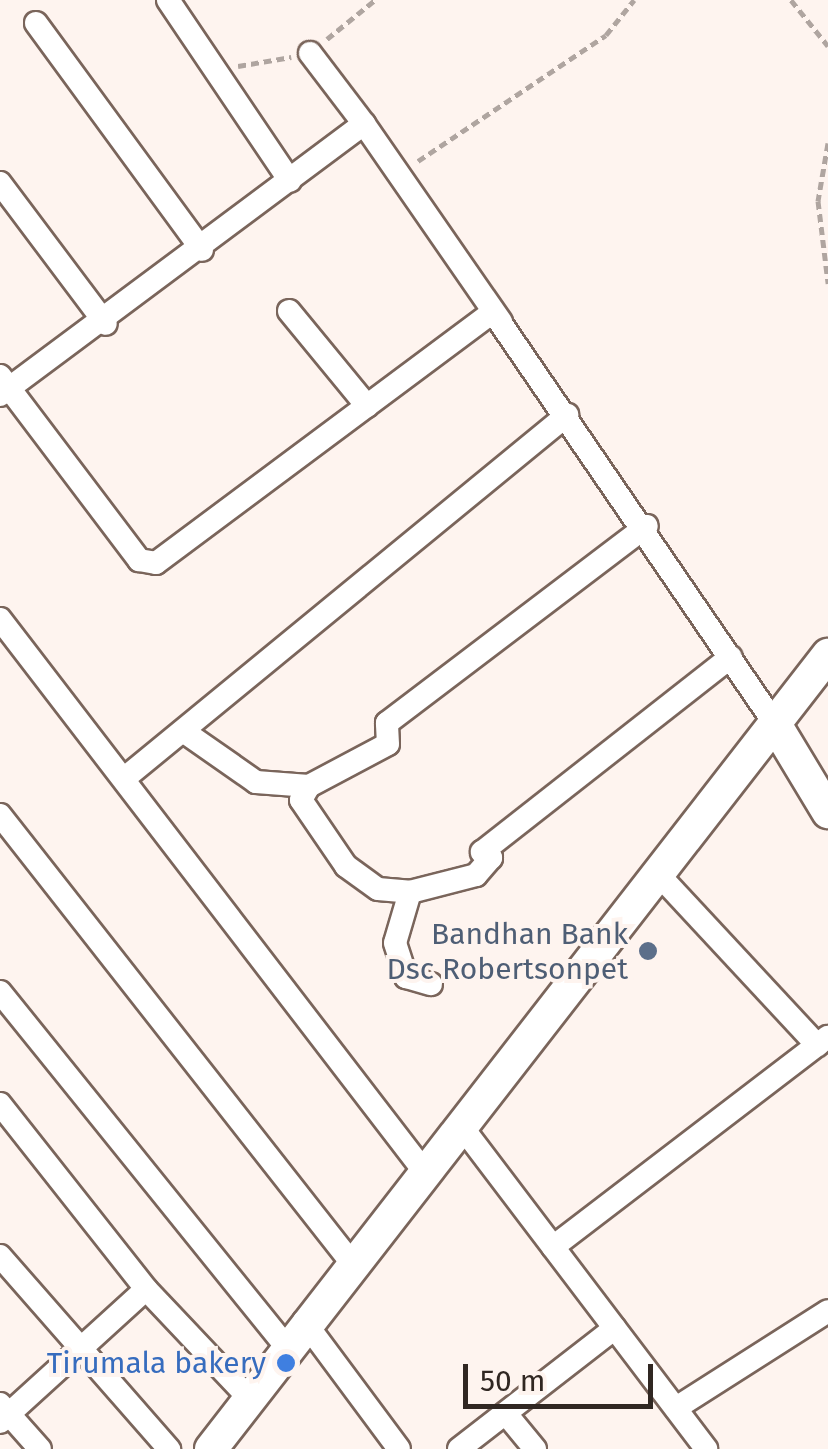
<!DOCTYPE html>
<style>
body{margin:0}
#map{position:relative;width:828px;height:1449px;overflow:hidden;background:#fef4ef;font-family:"Fira Sans",sans-serif}
div>[style]{position:absolute}
[style*='--x']{left:calc(var(--x)*1px);top:calc(var(--y)*1px);width:calc(var(--w)*1px);rotate:calc(var(--a)*1deg)}
.path>*{height:5px;margin-top:-2.5px;transform-origin:0;background:repeating-linear-gradient(90deg,#afa5a0 0 8px,transparent 0 13px)}
.roads{filter:drop-shadow(2px 0 #7a655b) drop-shadow(-2px 0 #7a655b) drop-shadow(0 2px #7a655b) drop-shadow(0 -2px #7a655b)}
.street>*{height:22px;margin:-11px;padding:0 11px;transform-origin:11px;border-radius:11px;background:#fff}
.secondary>*{height:32px;margin:-16px;padding:0 16px;transform-origin:16px;border-radius:16px;background:#fff}
.dots>*{width:28px;height:28px;translate:-50% -50%;box-sizing:border-box;border:5px solid #fef4ef;border-radius:50%}
span{translate:-50% -50%;white-space:nowrap;text-align:center;line-height:1.15;-webkit-text-stroke:8px #fef4ef;paint-order:stroke}
.service-label{font-size:30px;color:#4e5e75}
.right{translate:-100% -50%;text-align:right}
.shop-label{font-size:30px;color:#366cbe}
.scale{position:absolute;left:463px;top:1364px;width:190px;height:45px;box-sizing:border-box;border:5px solid #302722;border-top:0;padding-left:12px;font-size:30px;line-height:35px;white-space:nowrap;color:#302722;-webkit-text-stroke:8px #fef4ef;paint-order:stroke}
</style>
<div id="map">
<div class="path">
<i style="--x:791;--y:0;--w:59;--a:51.2"></i>
<i style="--x:327;--y:39;--w:62;--a:-39.1"></i>
<i style="--x:238;--y:66;--w:54;--a:-9.6"></i>
<i style="--x:828;--y:143;--w:59;--a:99.8"></i>
<i style="--x:818;--y:201;--w:83;--a:83"></i>
<i style="--x:418;--y:161;--w:226;--a:-33.8"></i>
<i style="--x:606;--y:35;--w:45;--a:-51.3"></i>
</div>
<div class="roads">
<div class="street">
<i style="--x:168;--y:0;--w:218;--a:56"></i>
<i style="--x:36;--y:23;--w:281;--a:53.8"></i>
<i style="--x:310;--y:53;--w:89;--a:52.7"></i>
<i style="--x:0;--y:183;--w:176;--a:53.1"></i>
<i style="--x:289;--y:311;--w:123;--a:50.6"></i>
<i style="--x:0;--y:376;--w:231;--a:52.9"></i>
<i style="--x:139;--y:560;--w:17;--a:10"></i>
<i style="--x:156;--y:563;--w:420;--a:-36.7"></i>
<i style="--x:493;--y:312;--w:499;--a:55.6"></i>
<i style="--x:0;--y:395;--w:454;--a:-36.7"></i>
<i style="--x:364;--y:124;--w:241;--a:55.3"></i>
<i style="--x:0;--y:619;--w:701;--a:52.48"></i>
<i style="--x:183;--y:731;--w:89;--a:34.9"></i>
<i style="--x:256;--y:782;--w:53;--a:4.3"></i>
<i style="--x:309;--y:786;--w:89;--a:-28"></i>
<i style="--x:388;--y:744;--w:21;--a:-93"></i>
<i style="--x:387;--y:723;--w:326;--a:-37.2"></i>
<i style="--x:126;--y:777;--w:571;--a:-39.38"></i>
<i style="--x:309;--y:786;--w:16;--a:120"></i>
<i style="--x:301;--y:800;--w:80;--a:55.7"></i>
<i style="--x:346;--y:866;--w:39;--a:36"></i>
<i style="--x:378;--y:889;--w:32;--a:5"></i>
<i style="--x:410;--y:892;--w:68;--a:-14.4"></i>
<i style="--x:476;--y:875;--w:23;--a:-49"></i>
<i style="--x:491;--y:858;--w:11;--a:-146"></i>
<i style="--x:482;--y:852;--w:316;--a:-38.1"></i>
<i style="--x:0;--y:815;--w:568;--a:51.86"></i>
<i style="--x:660;--y:876;--w:231;--a:47.1"></i>
<i style="--x:410;--y:892;--w:53;--a:106.4"></i>
<i style="--x:395;--y:943;--w:36;--a:72"></i>
<i style="--x:406;--y:977;--w:26;--a:16"></i>
<i style="--x:0;--y:992;--w:456;--a:51.1"></i>
<i style="--x:0;--y:1104;--w:236;--a:51.7"></i>
<i style="--x:462;--y:1127;--w:404;--a:52.8"></i>
<i style="--x:553;--y:1247;--w:346;--a:-37.4"></i>
<i style="--x:0;--y:1256;--w:257;--a:48.8"></i>
<i style="--x:304;--y:1321;--w:159;--a:53.4"></i>
<i style="--x:0;--y:1404;--w:60;--a:48.4"></i>
<i style="--x:676;--y:1408;--w:180;--a:-32.5"></i>
<i style="--x:507;--y:1415;--w:44;--a:50.5"></i>
<i style="--x:0;--y:1422;--w:197;--a:-42.3"></i>
<i style="--x:146;--y:1289;--w:151;--a:46.6"></i>
<i style="--x:459;--y:1449;--w:197;--a:-37.8"></i>
</div>
<div class="secondary">
<i style="--x:775;--y:724;--w:103;--a:58.9"></i>
<i style="--x:211;--y:1449;--w:1006;--a:-52.15"></i>
</div>
</div>
<div class="dots">
<i style="left:648px;top:951px;background:#5c6f8a"></i>
<i style="left:286px;top:1363px;background:#3f7fe0"></i>
</div>
<div class="service-label">
<span class="right" style="left:628px;top:951px">Bandhan Bank<br>Dsc Robertsonpet</span>
</div>
<div class="shop-label">
<span class="right" style="left:266px;top:1363px">Tirumala bakery</span>
</div>
<div class="scale">50 m</div>
</div>
